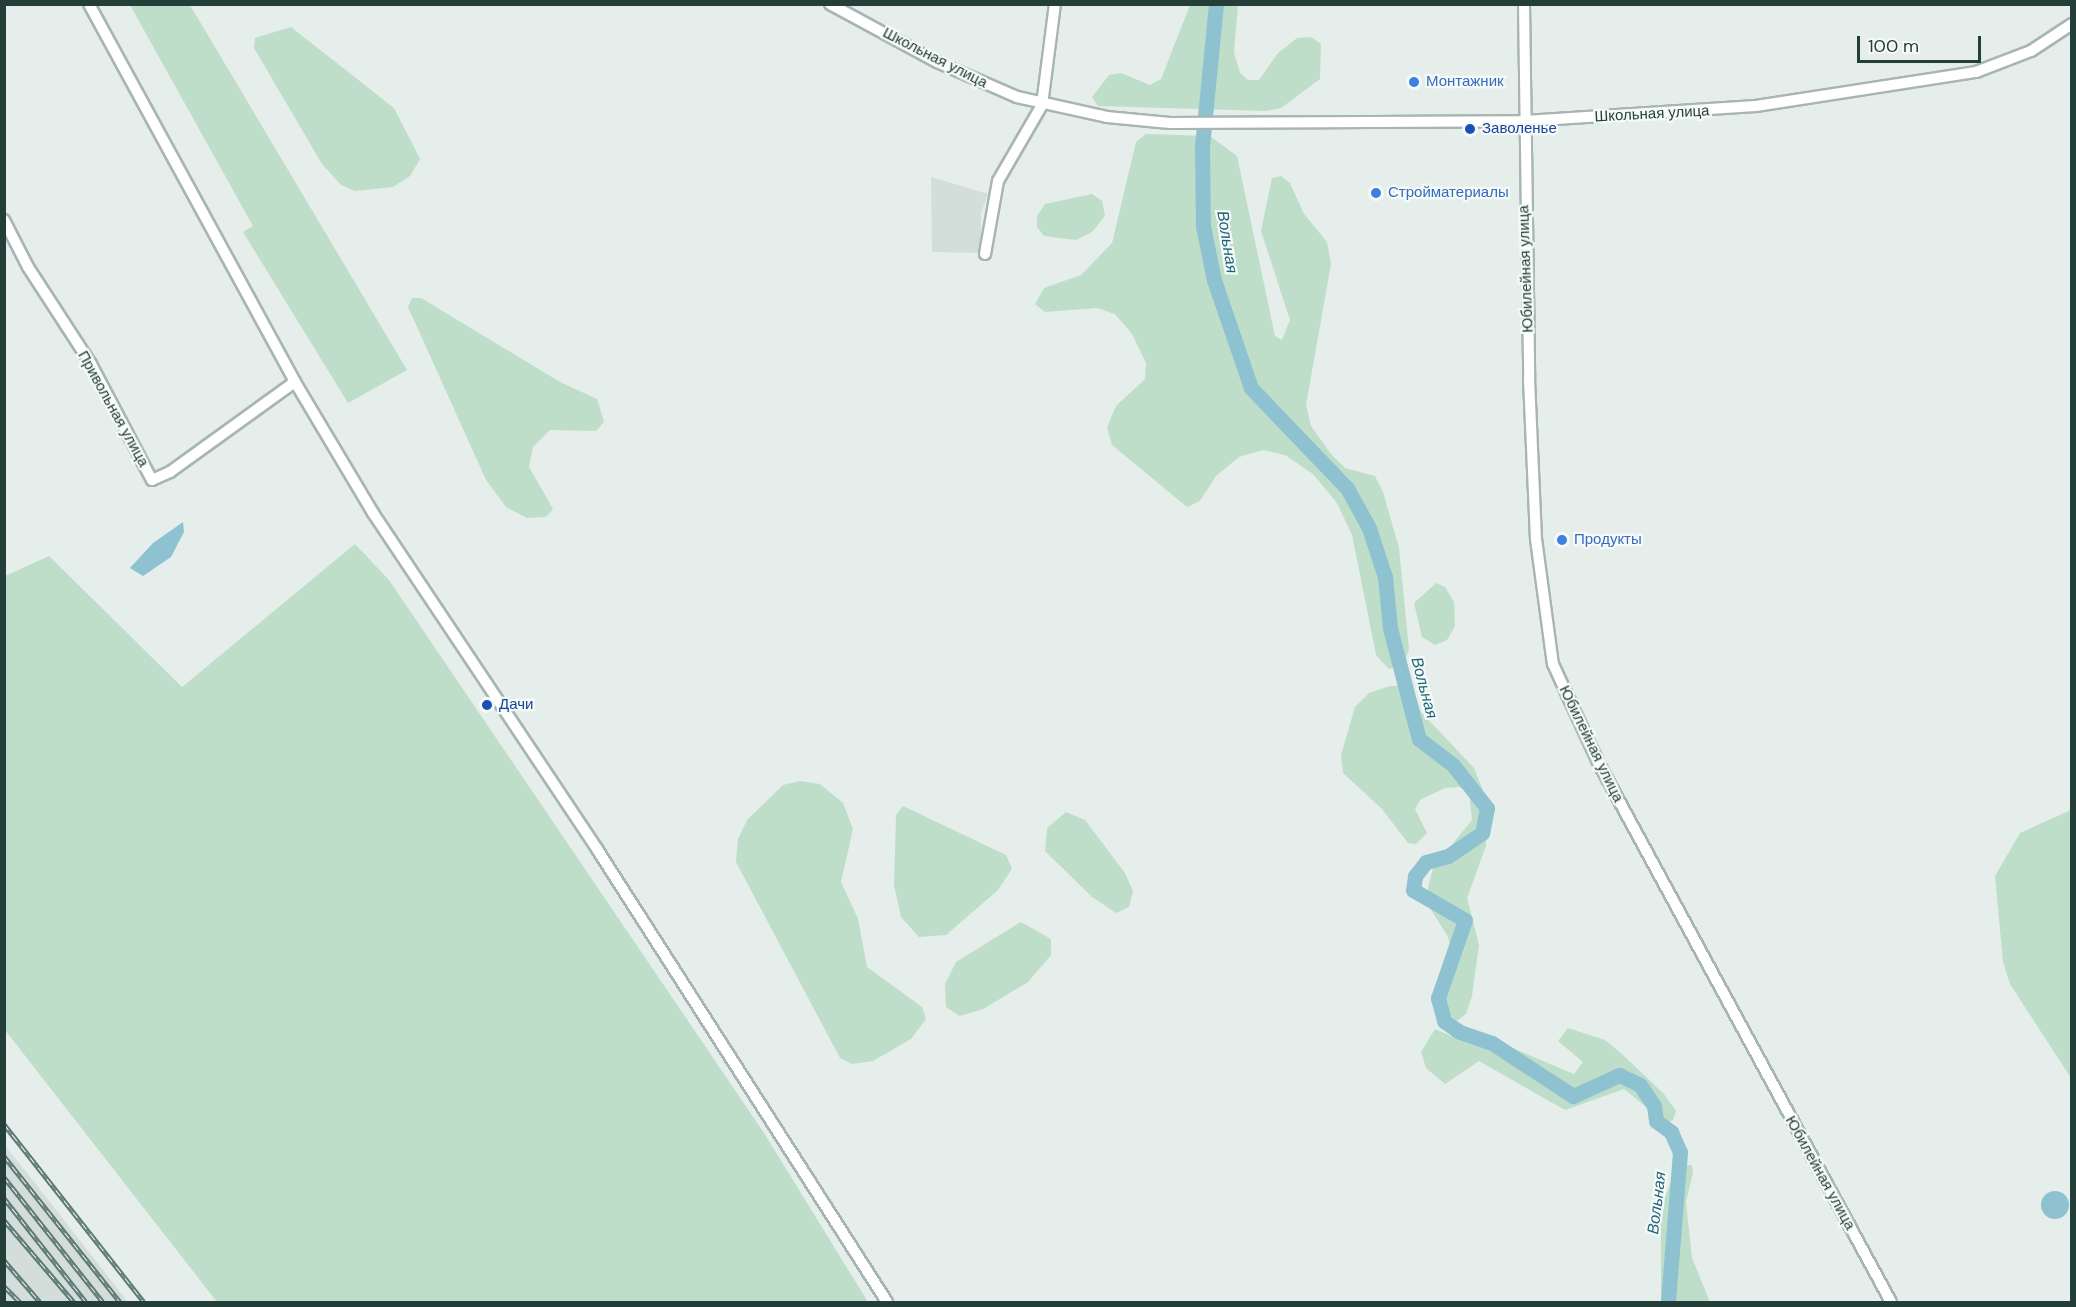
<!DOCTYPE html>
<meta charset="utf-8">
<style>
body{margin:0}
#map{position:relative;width:2076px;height:1307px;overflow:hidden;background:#e5eeea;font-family:"DM Sans",sans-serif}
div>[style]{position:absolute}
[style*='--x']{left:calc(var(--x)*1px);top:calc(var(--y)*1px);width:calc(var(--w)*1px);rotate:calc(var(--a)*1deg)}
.built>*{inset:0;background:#d3ddd9}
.green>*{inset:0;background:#bedec9}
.water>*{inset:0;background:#8fc2d0}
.round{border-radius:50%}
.river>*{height:15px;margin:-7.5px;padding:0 7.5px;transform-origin:7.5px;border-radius:7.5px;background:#8fc2d0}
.roads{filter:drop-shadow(2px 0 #a7b6b2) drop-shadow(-2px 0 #a7b6b2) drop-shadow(0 2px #a7b6b2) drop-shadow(0 -2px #a7b6b2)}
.minor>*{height:10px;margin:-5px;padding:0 5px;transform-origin:5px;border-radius:5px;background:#fff}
.rail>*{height:4.5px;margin-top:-2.25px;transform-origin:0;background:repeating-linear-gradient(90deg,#f5faf8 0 7px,#5f7a75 0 14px);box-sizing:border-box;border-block:2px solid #5f7a75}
.dots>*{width:16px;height:16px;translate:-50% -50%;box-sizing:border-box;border:3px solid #f5faf8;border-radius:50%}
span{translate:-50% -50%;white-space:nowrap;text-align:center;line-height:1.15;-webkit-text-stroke:4.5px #f5faf8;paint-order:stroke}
.street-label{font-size:15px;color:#243f3a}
.shop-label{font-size:15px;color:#366cbe}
.left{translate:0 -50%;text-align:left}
.transit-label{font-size:15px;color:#164399}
.water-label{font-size:16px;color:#1f657a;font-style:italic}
.frame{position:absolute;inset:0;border:6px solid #243f3a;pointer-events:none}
.scale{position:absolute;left:1857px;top:36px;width:124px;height:27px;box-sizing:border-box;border:3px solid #243f3a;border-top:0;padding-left:8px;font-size:18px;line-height:21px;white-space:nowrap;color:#243f3a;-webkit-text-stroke:4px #f5faf8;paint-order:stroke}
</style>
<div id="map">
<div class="built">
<i style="clip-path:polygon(931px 177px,988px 194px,981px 213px,981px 253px,932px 252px)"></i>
<i style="clip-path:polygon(4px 1145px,28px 1174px,128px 1302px,5px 1302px)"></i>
</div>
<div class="green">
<i style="clip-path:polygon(130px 5px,190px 5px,407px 370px,348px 403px,243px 232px,253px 226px)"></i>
<i style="clip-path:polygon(1190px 5px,1238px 5px,1234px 52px,1240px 73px,1248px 80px,1259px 80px,1278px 53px,1297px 38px,1311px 37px,1321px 44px,1320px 79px,1281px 108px,1266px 111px,1098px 106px,1092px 97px,1109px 75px,1121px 73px,1150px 85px,1161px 79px)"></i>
<i style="clip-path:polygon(291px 27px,394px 108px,420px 159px,410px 176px,393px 187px,355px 191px,341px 185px,322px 164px,254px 48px,255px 38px)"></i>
<i style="clip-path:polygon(1146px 134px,1210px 136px,1237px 156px,1275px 336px,1282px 340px,1290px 320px,1261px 231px,1272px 178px,1281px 176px,1290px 183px,1304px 214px,1327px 242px,1331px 264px,1306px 405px,1311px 426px,1331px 454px,1345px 468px,1375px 476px,1383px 492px,1399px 548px,1409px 650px,1403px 664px,1389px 669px,1376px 655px,1352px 535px,1337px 503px,1313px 474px,1285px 455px,1263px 450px,1239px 457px,1216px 476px,1200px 501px,1187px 507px,1112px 445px,1107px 427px,1116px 406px,1145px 379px,1146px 363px,1132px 334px,1115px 314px,1097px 308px,1045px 312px,1035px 304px,1044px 288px,1081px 275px,1112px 243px,1136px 142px)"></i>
<i style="clip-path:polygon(1092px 194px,1102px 201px,1105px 216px,1092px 232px,1076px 240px,1044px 236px,1037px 227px,1037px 216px,1045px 204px)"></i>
<i style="clip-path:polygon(412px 298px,421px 298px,560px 382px,597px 399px,604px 422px,596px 431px,550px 430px,533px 447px,529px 467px,553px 509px,546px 517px,527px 518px,506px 507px,486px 480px,408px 307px)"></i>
<i style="clip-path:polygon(355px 544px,389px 580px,764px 1133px,868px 1302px,217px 1302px,5px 1030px,5px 576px,49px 556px,182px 687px)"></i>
<i style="clip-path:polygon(1436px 583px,1445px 587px,1454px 602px,1455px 626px,1447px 640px,1435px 645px,1422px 637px,1414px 603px)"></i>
<i style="clip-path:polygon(1390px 686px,1407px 686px,1415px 695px,1421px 712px,1474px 768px,1485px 796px,1486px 846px,1467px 898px,1479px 945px,1472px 996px,1466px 1014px,1457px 1021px,1444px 1010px,1453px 960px,1448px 937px,1425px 900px,1433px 868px,1472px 820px,1469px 792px,1459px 787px,1445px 788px,1420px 800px,1415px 809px,1427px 833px,1416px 844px,1408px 843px,1382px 809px,1343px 773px,1341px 755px,1355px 707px,1369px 693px)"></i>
<i style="clip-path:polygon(800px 781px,820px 784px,843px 803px,853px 829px,841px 882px,858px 919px,867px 967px,922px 1007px,926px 1019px,911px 1039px,873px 1061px,852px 1064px,840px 1058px,736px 862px,738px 839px,747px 820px,783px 785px)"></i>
<i style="clip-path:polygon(903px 806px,1006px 855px,1012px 869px,997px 891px,946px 935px,919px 937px,901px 917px,894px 885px,896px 815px)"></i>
<i style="clip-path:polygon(2071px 810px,2071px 1078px,2010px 984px,2003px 962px,1995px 876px,2020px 833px)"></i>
<i style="clip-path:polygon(1066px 812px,1085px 820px,1125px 873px,1133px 891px,1129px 907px,1116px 913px,1092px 897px,1045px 851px,1047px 828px)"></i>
<i style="clip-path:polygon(1021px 922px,1051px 939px,1051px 955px,1028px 982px,983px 1009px,960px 1016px,946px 1007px,945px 984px,956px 962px)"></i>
<i style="clip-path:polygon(1568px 1028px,1605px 1040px,1623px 1055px,1664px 1094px,1676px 1111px,1673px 1120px,1666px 1123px,1624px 1089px,1565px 1110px,1479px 1061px,1445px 1084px,1426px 1068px,1421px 1052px,1435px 1029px,1451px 1036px,1474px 1032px,1574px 1074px,1583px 1062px,1558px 1041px)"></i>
<i style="clip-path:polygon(1687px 1165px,1692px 1165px,1693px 1173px,1686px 1202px,1692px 1258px,1710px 1302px,1661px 1302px,1661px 1206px,1674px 1175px)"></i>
</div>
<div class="water">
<i style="clip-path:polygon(183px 522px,184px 532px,171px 557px,143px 576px,130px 568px,153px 543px)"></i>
<i class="round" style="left:2041px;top:1191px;width:28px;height:28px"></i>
</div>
<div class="river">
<i style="--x:1216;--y:4;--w:145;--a:95.6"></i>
<i style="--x:1202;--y:148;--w:78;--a:89.3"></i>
<i style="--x:1203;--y:226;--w:55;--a:78.5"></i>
<i style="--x:1214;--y:280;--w:114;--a:71.1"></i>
<i style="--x:1251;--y:388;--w:139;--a:46.2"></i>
<i style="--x:1347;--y:488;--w:46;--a:61.2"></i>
<i style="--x:1369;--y:528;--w:52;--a:71.9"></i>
<i style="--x:1385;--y:577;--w:51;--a:84.4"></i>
<i style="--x:1390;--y:628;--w:115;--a:75.4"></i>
<i style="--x:1419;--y:739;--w:43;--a:37.4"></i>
<i style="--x:1453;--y:765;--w:55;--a:51.7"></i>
<i style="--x:1487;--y:808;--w:25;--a:101"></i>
<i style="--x:1482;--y:833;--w:41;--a:145.9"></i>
<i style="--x:1448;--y:856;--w:23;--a:165"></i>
<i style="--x:1426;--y:862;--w:18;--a:128"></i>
<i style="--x:1415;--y:876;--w:14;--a:98"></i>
<i style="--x:1413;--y:890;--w:60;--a:30"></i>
<i style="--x:1465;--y:920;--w:83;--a:109.1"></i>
<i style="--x:1438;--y:998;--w:24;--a:75"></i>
<i style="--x:1444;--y:1021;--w:19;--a:35"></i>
<i style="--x:1460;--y:1032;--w:34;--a:19"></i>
<i style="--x:1492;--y:1043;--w:97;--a:33.2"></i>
<i style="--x:1573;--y:1096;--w:51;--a:-24.5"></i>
<i style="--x:1619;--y:1075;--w:23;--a:25"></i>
<i style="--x:1640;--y:1085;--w:25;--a:56"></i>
<i style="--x:1654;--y:1106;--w:15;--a:82"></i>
<i style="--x:1656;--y:1121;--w:19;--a:36"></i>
<i style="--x:1671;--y:1132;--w:22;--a:66"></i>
<i style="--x:1680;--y:1152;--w:150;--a:94.6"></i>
</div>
<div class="roads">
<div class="minor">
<i style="--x:89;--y:4;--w:430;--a:61.4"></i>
<i style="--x:295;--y:382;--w:152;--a:59.2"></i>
<i style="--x:373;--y:513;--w:404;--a:56.3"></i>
<i style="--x:597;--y:849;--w:538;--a:57.37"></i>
<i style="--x:830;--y:4;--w:122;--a:28.5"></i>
<i style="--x:937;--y:62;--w:87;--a:23.6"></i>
<i style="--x:1017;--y:97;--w:92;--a:12.5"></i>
<i style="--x:1107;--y:117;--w:63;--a:5.4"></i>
<i style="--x:1170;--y:123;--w:355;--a:-0.3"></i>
<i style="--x:1525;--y:121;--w:231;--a:-3.7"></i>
<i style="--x:1756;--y:106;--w:223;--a:-8.8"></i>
<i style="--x:1976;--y:72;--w:59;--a:-20.9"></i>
<i style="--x:2031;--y:51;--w:49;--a:-33.4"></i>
<i style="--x:1524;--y:4;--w:375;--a:89.2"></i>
<i style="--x:1529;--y:379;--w:160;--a:87.5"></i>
<i style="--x:1536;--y:539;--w:126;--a:82.3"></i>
<i style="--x:1553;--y:664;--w:108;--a:65.3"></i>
<i style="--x:1598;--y:762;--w:614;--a:61.52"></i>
<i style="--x:4;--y:220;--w:53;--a:62.9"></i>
<i style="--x:28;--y:267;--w:116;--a:57"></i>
<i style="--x:91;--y:364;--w:131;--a:62.3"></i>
<i style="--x:152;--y:480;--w:20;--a:-24"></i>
<i style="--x:170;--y:472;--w:154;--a:-35.8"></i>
<i style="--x:985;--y:254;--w:74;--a:-79.9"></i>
<i style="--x:998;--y:181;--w:88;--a:-59.9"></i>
<i style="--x:1042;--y:105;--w:102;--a:-82.7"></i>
</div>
</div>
<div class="rail">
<i style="--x:4;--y:1124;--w:226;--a:51.8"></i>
<i style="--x:4;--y:1156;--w:186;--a:51.5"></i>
<i style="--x:4;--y:1177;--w:159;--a:51.6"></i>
<i style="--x:4;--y:1198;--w:132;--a:51.7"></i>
<i style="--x:4;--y:1220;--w:108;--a:49.5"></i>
<i style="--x:4;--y:1260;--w:55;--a:49.4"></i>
<i style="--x:4;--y:1286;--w:23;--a:45"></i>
</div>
<div class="dots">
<i style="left:1414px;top:82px;background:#3f7fe0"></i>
<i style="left:1470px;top:129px;background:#1a4fb4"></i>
<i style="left:1376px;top:193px;background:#3f7fe0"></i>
<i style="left:1562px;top:540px;background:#3f7fe0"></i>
<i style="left:487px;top:705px;background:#1a4fb4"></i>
</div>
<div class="street-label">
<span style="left:935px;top:58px;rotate:27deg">Школьная улица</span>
<span style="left:1652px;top:114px;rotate:-3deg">Школьная улица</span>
<span style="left:1526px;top:269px;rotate:-92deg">Юбилейная улица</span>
<span style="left:113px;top:409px;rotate:61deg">Привольная улица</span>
<span style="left:1591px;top:744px;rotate:64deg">Юбилейная улица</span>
<span style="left:1820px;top:1173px;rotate:61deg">Юбилейная улица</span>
</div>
<div class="shop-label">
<span class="left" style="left:1426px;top:82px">Монтажник</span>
<span class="left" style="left:1388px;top:193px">Стройматериалы</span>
<span class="left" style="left:1574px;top:540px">Продукты</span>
</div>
<div class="transit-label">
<span class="left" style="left:1482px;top:129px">Заволенье</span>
<span class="left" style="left:499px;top:705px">Дачи</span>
</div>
<div class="water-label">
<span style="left:1227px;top:242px;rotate:81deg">Вольная</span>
<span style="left:1424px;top:688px;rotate:75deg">Вольная</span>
<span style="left:1657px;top:1203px;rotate:-83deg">Вольная</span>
</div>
<div class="frame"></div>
<div class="scale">100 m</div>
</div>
